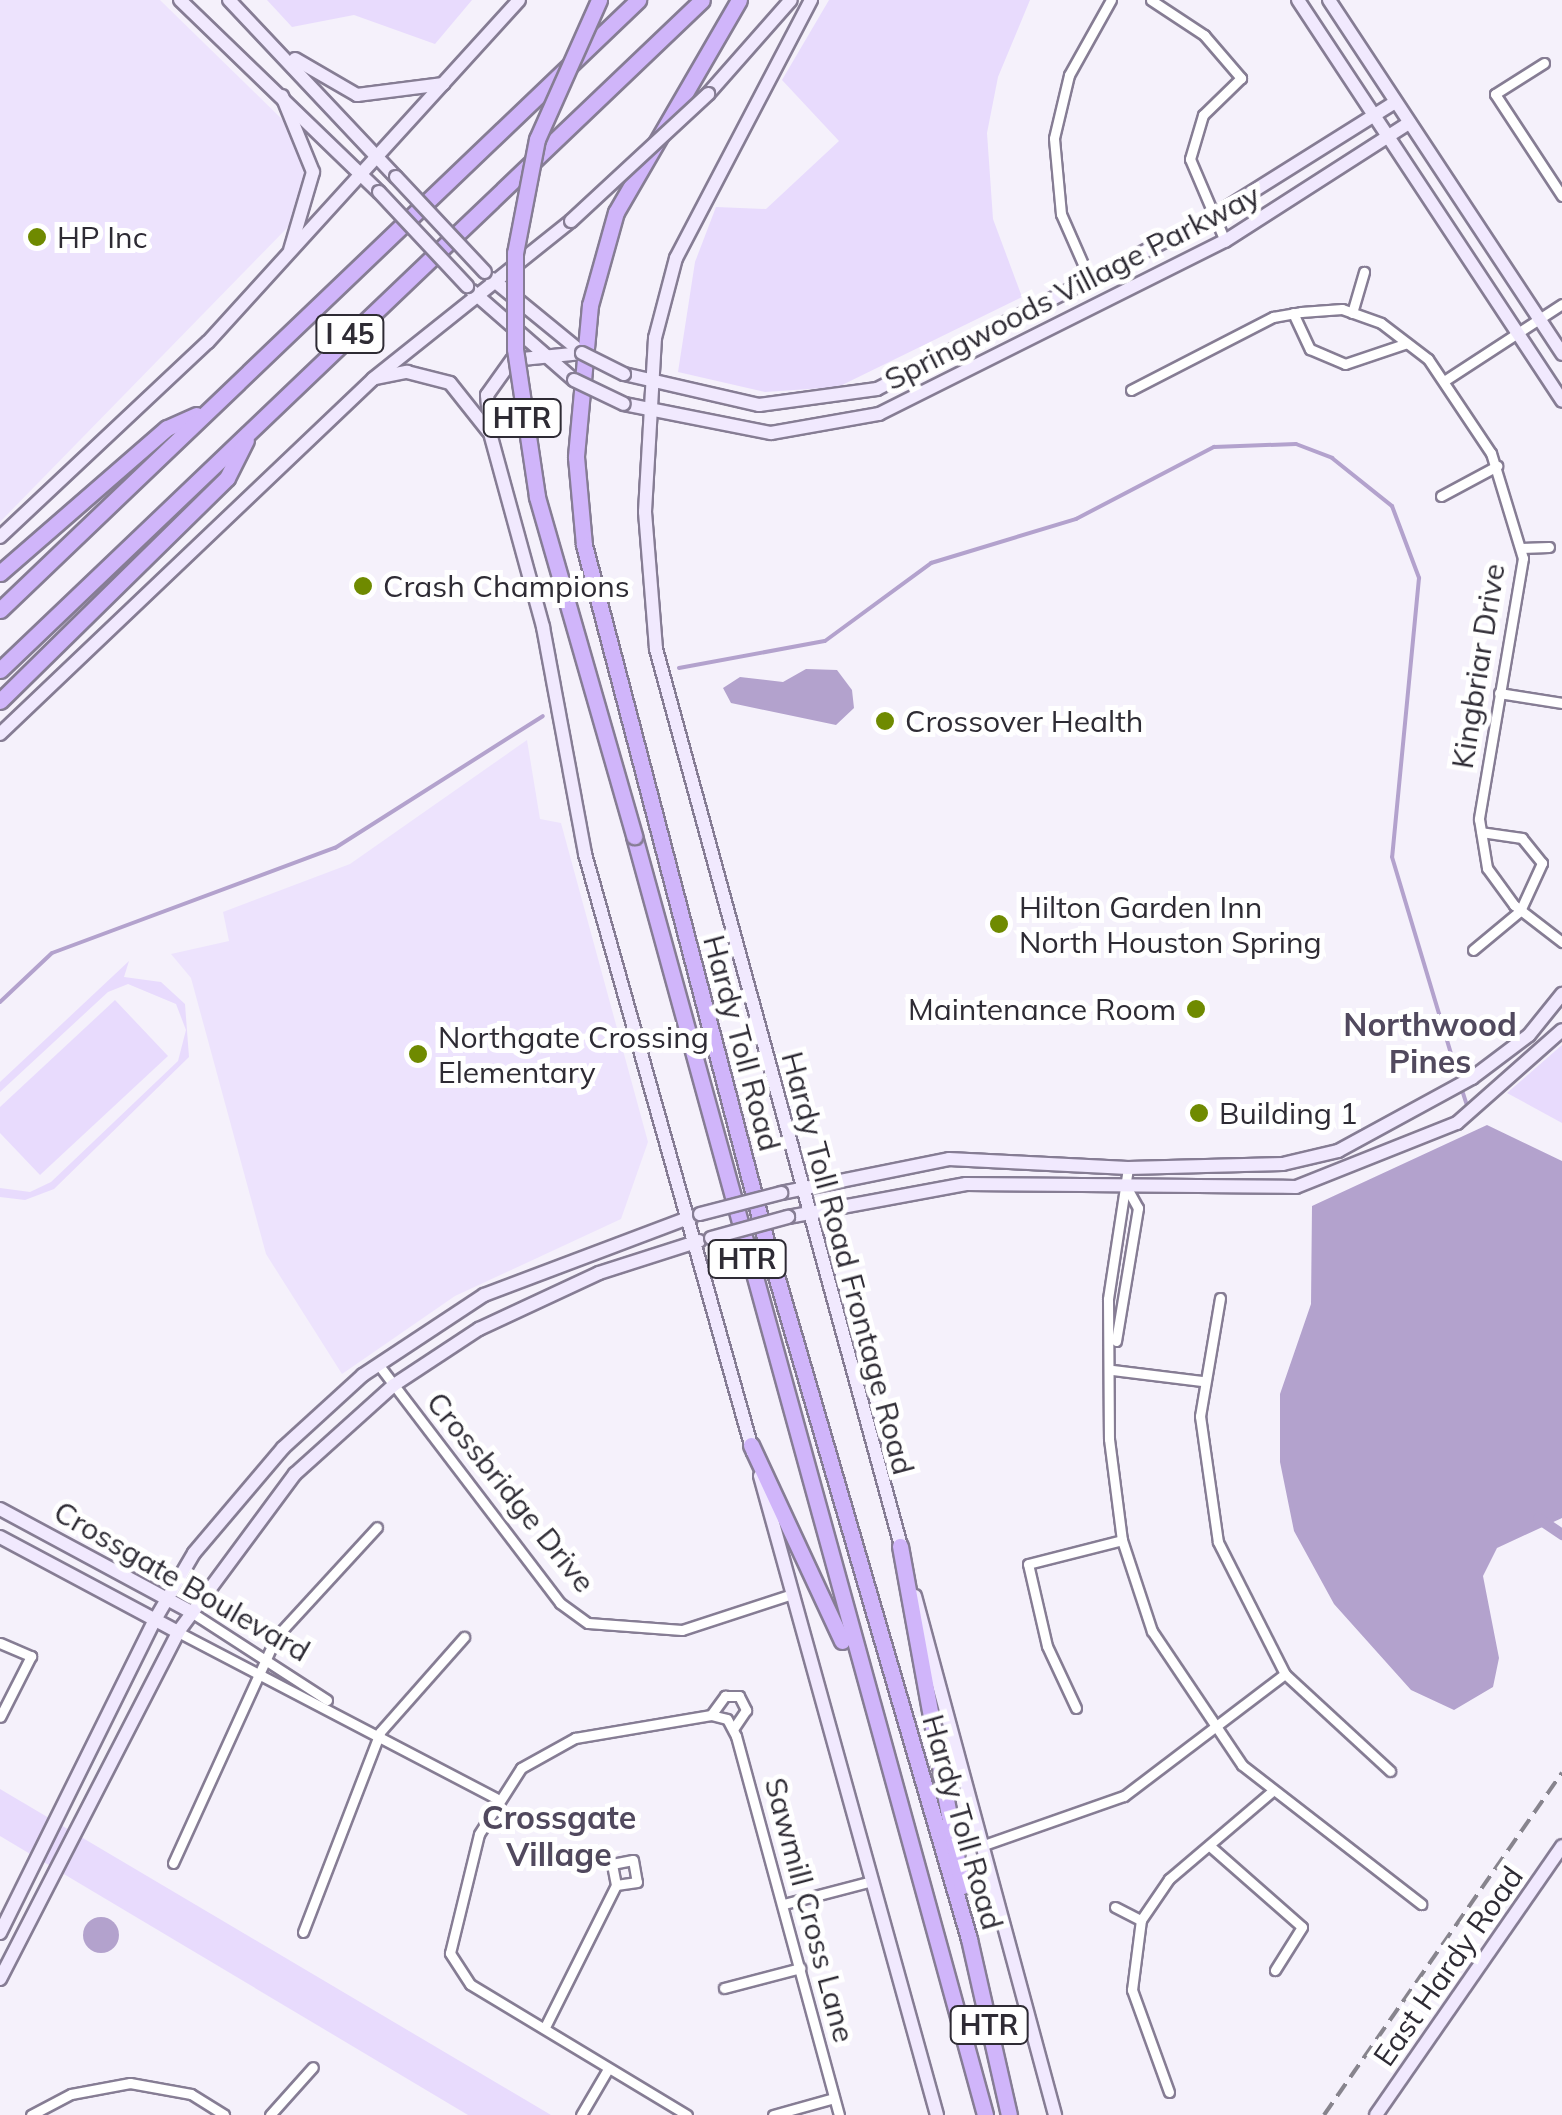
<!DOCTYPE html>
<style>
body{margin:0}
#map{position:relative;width:1562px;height:2115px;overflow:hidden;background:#f5f1fb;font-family:Mulish,sans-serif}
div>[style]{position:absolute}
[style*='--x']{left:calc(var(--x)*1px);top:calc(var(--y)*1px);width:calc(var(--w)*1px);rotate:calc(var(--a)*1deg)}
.built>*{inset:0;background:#ede3fd}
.green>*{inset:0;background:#e8dbfd}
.water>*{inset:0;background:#b3a2cd}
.round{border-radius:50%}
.stream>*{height:4px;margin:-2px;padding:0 2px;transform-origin:2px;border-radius:2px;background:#b3a2cd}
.canal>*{height:11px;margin:-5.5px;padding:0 5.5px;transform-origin:5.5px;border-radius:5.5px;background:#b3a2cd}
.roads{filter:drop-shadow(2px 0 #867d94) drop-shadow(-2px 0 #867d94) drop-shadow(0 2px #867d94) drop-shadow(0 -2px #867d94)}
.street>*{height:9px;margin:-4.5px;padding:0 4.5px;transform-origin:4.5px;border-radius:4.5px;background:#fff}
.secondary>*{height:12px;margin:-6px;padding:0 6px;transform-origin:6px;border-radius:6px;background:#f1e9fe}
.highway>*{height:15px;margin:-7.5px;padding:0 7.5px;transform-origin:7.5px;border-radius:7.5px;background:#d0b5fa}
.rail>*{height:4px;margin-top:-2px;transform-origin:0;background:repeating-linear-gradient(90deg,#87848d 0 15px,transparent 0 23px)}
.bridges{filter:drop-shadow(2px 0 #867d94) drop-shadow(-2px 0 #867d94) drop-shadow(0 2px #867d94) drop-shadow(0 -2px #867d94)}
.secondary-bridge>*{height:12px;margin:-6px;padding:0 6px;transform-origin:6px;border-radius:6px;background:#f1e9fe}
.highway-bridge>*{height:15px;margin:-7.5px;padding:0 7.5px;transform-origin:7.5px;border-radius:7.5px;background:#d0b5fa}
.dots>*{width:28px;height:28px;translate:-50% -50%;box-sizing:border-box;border:5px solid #fff;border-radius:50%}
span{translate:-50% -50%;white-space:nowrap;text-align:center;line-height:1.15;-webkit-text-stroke:10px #fff;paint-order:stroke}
.shield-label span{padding:2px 8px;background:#fff;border:2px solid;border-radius:8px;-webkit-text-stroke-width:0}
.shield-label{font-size:28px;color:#2e2b34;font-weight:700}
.poi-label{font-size:30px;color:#2e2b34}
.left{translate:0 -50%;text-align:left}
.right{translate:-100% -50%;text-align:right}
.street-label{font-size:30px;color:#2e2b34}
.neighbourhood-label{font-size:32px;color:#51495e;font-weight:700}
</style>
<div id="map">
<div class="built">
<i style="clip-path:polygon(0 0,160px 0,292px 129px,313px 172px,288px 227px,0 522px)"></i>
<i style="clip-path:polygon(527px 740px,540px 819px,561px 823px,648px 1142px,621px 1219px,455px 1296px,342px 1374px,266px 1254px,191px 978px,171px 954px,229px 941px,223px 912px,350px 864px)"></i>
</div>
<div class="green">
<i style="clip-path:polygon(267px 0,472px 0,435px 44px,354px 15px,292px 27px)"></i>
<i style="clip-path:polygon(829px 0,1030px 0,998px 77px,987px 133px,993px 219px,1022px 297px,838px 387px,765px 392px,678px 372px,695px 262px,716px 207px,766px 209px,839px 141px,782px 80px)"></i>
<i style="clip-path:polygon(129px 961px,124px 977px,161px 982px,185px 1004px,189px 1057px,54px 1189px,25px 1200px,0 1197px,0 1188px,30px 1192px,51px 1182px,178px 1061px,186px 1030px,176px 1004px,128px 984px,108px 992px,0 1092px,0 1082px)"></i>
<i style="clip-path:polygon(115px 1000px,168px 1056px,40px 1175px,0 1133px,0 1107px)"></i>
<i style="clip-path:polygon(1562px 1045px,1562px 1123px,1507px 1093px)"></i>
<i style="clip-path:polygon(0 1789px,551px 2115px,468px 2115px,0 1836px)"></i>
</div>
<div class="water">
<i style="clip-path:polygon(806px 669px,837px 670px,852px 690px,854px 708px,836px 725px,731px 703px,723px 688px,740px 677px,783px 682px)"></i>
<i style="clip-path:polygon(1487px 1125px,1562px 1161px,1562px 1518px,1497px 1548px,1483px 1576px,1499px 1658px,1493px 1687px,1454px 1710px,1411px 1690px,1334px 1604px,1294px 1531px,1280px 1462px,1280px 1394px,1311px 1304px,1312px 1206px)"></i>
<i class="round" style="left:83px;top:1917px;width:36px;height:36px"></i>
</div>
<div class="stream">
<i style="--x:679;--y:668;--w:148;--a:-10.5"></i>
<i style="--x:825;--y:641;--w:132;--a:-36.3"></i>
<i style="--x:931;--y:563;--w:152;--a:-16.9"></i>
<i style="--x:1076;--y:519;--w:156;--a:-27.6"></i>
<i style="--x:1214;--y:447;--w:82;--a:-2.1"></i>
<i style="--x:1296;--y:444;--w:39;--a:21"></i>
<i style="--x:1332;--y:458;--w:77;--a:38.7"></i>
<i style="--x:1392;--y:506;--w:77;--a:69.4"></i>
<i style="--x:1419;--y:578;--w:280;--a:95.5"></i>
<i style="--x:1392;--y:857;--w:234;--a:73.3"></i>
<i style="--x:0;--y:1002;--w:71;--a:-43.3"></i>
<i style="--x:52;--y:953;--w:302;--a:-20.4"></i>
<i style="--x:335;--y:848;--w:246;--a:-32.4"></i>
<i style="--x:1462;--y:1090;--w:20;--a:72"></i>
</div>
<div class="canal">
<i style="--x:1538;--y:1518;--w:29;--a:34"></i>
</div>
<div class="roads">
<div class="street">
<i style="--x:1151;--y:0;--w:64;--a:33.4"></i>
<i style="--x:1204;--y:35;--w:57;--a:49.3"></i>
<i style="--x:1241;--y:78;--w:53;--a:135.8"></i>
<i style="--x:1203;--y:115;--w:46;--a:106.5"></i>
<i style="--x:1190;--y:159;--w:89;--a:66.9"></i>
<i style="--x:1544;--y:63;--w:58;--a:147.7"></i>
<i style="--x:1495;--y:94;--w:122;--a:56.7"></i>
<i style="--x:1090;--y:280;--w:72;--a:-113.7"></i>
<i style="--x:1061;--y:214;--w:76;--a:-95.3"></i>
<i style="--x:1054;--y:138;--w:65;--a:-76.6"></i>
<i style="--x:1069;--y:75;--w:86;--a:-60.8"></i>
<i style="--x:1293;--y:313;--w:40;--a:65"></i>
<i style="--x:1310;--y:349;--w:38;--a:23"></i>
<i style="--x:1345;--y:364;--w:65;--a:-18.7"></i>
<i style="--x:1352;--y:313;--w:43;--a:-73.7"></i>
<i style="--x:1444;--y:381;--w:141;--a:-33.1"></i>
<i style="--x:1131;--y:390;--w:160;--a:-27.2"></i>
<i style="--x:1273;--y:317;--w:28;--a:-10"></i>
<i style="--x:1301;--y:312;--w:41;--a:-4.2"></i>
<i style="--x:1342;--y:309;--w:41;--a:19.7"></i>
<i style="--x:1381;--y:323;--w:59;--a:37.5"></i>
<i style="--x:1428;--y:359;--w:113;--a:56.2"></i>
<i style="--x:1491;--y:453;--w:110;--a:73.1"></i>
<i style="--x:1523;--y:558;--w:265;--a:99.6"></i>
<i style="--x:1479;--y:819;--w:50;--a:80.7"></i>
<i style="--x:1487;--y:868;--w:46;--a:53.9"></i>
<i style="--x:1514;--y:905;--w:61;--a:37.6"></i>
<i style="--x:1441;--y:496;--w:64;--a:-28.2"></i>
<i style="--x:1521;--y:548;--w:28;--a:-2"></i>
<i style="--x:1499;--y:693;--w:64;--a:9"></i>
<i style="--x:1473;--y:950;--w:61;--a:-39.7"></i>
<i style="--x:1520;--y:911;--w:53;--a:-65.4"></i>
<i style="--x:1542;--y:863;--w:32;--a:-129"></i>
<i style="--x:1522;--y:838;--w:41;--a:-171.7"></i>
<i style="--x:1128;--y:1168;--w:133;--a:98.7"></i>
<i style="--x:1108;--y:1299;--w:140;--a:89.6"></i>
<i style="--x:1109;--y:1439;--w:102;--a:82.7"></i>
<i style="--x:1122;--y:1540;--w:96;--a:71.8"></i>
<i style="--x:1152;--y:1631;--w:161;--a:56.1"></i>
<i style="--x:1242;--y:1765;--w:227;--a:37.8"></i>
<i style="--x:1220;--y:1298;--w:120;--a:99.6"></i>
<i style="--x:1200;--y:1416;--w:127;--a:81.9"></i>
<i style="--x:1218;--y:1542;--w:148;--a:63.1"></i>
<i style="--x:1285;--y:1674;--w:143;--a:42.7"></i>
<i style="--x:1116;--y:1341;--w:135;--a:-80.6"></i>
<i style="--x:1138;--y:1208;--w:23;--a:-119"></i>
<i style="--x:378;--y:1364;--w:300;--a:52.7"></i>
<i style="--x:560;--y:1603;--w:34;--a:36"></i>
<i style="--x:588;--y:1623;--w:94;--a:4.3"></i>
<i style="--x:682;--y:1630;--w:116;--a:-18.1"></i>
<i style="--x:1113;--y:1370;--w:89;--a:7.1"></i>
<i style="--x:191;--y:1612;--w:162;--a:32.9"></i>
<i style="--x:178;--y:1632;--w:358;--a:27.6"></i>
<i style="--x:0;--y:1643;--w:34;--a:23"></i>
<i style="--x:31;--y:1656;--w:68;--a:116.9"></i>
<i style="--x:1076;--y:1708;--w:68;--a:-115.1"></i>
<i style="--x:1047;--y:1646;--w:84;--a:-103"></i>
<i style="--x:1028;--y:1564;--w:97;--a:-14.3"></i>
<i style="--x:711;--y:1715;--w:24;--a:-54"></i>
<i style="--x:725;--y:1696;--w:14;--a:0"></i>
<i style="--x:739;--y:1696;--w:16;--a:63"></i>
<i style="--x:746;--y:1710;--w:23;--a:124"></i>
<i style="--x:981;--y:1846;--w:151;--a:-19.3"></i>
<i style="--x:1124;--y:1796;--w:202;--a:-37.2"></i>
<i style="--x:1211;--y:1847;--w:121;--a:41.3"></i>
<i style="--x:1302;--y:1927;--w:51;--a:122.1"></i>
<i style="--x:173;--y:1863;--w:248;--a:-65.5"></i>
<i style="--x:276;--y:1637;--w:149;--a:-47.4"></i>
<i style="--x:784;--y:1904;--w:91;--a:-14.6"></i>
<i style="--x:1115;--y:1907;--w:29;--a:27"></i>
<i style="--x:303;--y:1932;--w:214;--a:-68.9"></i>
<i style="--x:380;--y:1732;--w:127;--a:-48.5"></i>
<i style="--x:724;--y:1988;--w:79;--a:-14.7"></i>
<i style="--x:545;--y:2027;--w:159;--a:-63.4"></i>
<i style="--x:616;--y:1885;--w:21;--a:-101"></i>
<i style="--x:612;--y:1864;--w:21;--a:-11"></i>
<i style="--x:633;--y:1860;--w:22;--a:80"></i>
<i style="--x:637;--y:1882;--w:21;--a:172"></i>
<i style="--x:1169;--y:2092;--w:109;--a:-109.9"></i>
<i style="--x:1132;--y:1990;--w:71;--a:-82.7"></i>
<i style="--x:1141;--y:1920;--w:50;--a:-55.7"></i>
<i style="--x:1169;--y:1879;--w:133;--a:-40.4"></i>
<i style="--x:31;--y:2115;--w:45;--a:-27.7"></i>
<i style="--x:71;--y:2094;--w:60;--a:-10.6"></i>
<i style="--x:130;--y:2083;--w:62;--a:10.2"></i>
<i style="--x:191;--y:2094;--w:39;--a:32"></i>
<i style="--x:270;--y:2115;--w:64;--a:-48.1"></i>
<i style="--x:581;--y:2115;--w:53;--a:-59.6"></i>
<i style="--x:687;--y:2115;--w:253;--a:-148.9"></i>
<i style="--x:470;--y:1984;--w:37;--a:-123"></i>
<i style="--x:450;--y:1953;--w:122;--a:-76.3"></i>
<i style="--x:479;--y:1834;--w:78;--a:-57.5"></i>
<i style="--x:521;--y:1768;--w:62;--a:-29.1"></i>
<i style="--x:575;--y:1738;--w:138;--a:-9.6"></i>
<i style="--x:711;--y:1715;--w:16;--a:14"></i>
<i style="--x:727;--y:1719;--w:19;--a:62"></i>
<i style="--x:736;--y:1736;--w:393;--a:74.8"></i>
<i style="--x:773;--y:2115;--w:63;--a:-15.6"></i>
</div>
<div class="secondary">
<i style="--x:180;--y:0;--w:277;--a:44"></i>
<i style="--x:229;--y:0;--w:243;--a:46.7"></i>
<i style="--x:811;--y:0;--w:291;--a:117.6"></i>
<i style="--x:676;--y:258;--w:83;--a:104.7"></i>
<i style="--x:655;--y:338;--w:174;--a:93.3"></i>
<i style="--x:645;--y:512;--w:137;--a:85.4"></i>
<i style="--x:656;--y:649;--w:937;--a:74.72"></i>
<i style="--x:1298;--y:0;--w:480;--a:56.6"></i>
<i style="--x:1329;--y:0;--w:424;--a:56.6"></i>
<i style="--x:295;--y:59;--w:72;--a:30.1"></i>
<i style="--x:357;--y:95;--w:87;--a:-7.3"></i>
<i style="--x:708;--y:94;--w:125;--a:-48.6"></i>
<i style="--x:282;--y:96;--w:82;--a:67.8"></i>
<i style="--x:313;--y:172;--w:81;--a:106.4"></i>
<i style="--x:492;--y:279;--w:114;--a:39.3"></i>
<i style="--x:472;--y:291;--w:135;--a:41.1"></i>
<i style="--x:582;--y:353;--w:70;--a:174.3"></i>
<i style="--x:512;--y:360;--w:43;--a:125.5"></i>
<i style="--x:487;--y:395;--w:38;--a:85"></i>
<i style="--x:490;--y:433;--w:201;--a:74.7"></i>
<i style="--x:543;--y:627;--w:231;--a:79.5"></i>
<i style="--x:585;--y:854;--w:621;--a:74.31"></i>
<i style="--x:624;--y:374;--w:139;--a:12.9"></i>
<i style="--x:759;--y:405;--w:119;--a:-7.7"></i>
<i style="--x:877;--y:389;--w:377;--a:-27.2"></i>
<i style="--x:1212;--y:217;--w:216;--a:-32.1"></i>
<i style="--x:375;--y:378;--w:33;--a:-11"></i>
<i style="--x:407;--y:372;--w:44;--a:14.3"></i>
<i style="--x:450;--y:383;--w:61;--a:51.6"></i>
<i style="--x:624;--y:404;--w:150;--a:11.2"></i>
<i style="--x:771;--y:433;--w:110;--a:-10"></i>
<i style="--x:879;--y:414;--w:387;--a:-26.6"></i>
<i style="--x:1225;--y:241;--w:219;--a:-32.7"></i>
<i style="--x:0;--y:537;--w:285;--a:-43.2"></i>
<i style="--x:208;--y:342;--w:462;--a:-47.7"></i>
<i style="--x:0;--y:734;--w:515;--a:-43.58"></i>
<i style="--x:373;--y:379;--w:253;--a:-38.6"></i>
<i style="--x:781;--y:1193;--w:171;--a:-11.4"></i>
<i style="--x:949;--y:1159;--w:179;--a:2.9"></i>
<i style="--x:1128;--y:1168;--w:155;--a:-1.5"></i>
<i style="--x:1283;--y:1164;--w:57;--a:-13.3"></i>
<i style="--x:1338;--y:1151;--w:153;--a:-28.6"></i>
<i style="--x:1472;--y:1078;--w:71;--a:-37"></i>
<i style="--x:1529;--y:1035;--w:53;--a:-51.2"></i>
<i style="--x:788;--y:1217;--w:181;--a:-10.5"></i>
<i style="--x:966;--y:1184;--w:330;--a:0.5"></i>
<i style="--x:1296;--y:1187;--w:173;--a:-21.7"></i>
<i style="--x:1457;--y:1123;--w:140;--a:-41.5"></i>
<i style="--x:760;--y:1476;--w:663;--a:74.52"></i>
<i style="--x:0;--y:1509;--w:217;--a:28.3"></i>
<i style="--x:0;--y:1537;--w:202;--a:28.1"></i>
<i style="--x:915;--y:1596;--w:538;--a:74.9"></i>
<i style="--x:0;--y:1933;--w:352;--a:-63.7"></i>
<i style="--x:156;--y:1618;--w:75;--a:-59.7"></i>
<i style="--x:194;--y:1553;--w:138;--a:-49.7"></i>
<i style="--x:283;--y:1448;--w:108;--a:-42.4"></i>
<i style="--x:363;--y:1375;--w:145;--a:-33.5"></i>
<i style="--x:484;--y:1295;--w:223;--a:-20.7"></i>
<i style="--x:0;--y:1979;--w:390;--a:-62.8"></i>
<i style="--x:178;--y:1632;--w:197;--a:-53.5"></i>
<i style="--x:295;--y:1474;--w:133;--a:-42"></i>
<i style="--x:394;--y:1385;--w:102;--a:-33.4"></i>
<i style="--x:479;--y:1329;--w:132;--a:-25"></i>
<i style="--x:599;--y:1273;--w:105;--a:-17.7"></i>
<i style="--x:1376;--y:2115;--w:327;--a:-55.3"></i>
</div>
<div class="highway">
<i style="--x:739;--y:0;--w:245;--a:120.1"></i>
<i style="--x:616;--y:212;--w:97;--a:105.6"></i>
<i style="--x:590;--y:305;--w:153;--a:95.3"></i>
<i style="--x:576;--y:457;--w:88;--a:84.8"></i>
<i style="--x:584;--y:545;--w:719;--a:75.35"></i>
<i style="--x:766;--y:1241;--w:727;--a:73.78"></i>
<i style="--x:969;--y:1939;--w:180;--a:77.2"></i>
<i style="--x:0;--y:573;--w:221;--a:-41"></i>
<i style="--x:167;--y:428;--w:32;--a:-24"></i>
<i style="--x:0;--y:610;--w:883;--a:-43.71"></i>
<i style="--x:0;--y:670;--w:970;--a:-43.66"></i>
<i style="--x:0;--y:701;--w:318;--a:-44.5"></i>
<i style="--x:227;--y:478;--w:42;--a:-63.4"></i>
<i style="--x:634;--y:836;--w:1326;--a:74.65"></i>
<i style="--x:751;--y:1445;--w:216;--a:65.1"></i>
<i style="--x:900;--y:1546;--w:346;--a:79.7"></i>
</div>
</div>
<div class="rail">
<i style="--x:1324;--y:2115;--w:417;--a:-55.2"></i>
</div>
<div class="bridges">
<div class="secondary-bridge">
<i style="--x:396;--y:177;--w:130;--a:46.9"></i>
<i style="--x:379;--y:192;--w:129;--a:46.9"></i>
<i style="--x:571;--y:221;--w:187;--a:-42.8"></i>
<i style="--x:582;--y:353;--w:47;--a:26.6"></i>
<i style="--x:574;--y:380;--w:55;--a:25.6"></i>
<i style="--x:700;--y:1214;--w:84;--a:-14.5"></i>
<i style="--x:711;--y:1238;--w:80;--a:-15.3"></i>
</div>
<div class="highway-bridge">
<i style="--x:599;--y:0;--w:152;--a:114"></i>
<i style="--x:537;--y:139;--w:116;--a:100.9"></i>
<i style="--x:515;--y:253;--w:96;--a:90"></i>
<i style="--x:515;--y:349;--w:150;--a:81.5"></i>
<i style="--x:537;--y:497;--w:353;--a:74"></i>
</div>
</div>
<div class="dots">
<i style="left:37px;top:237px;background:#6f8a00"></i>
<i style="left:363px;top:586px;background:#6f8a00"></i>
<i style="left:885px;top:721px;background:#6f8a00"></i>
<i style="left:999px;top:924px;background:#6f8a00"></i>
<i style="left:1196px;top:1009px;background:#6f8a00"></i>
<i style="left:418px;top:1054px;background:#6f8a00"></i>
<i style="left:1199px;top:1113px;background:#6f8a00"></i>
</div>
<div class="shield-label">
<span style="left:350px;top:334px">I 45</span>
<span style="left:522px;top:418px">HTR</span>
<span style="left:747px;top:1259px">HTR</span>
<span style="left:989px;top:2025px">HTR</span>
</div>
<div class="poi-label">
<span class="left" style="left:57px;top:237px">HP Inc</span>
<span class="left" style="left:383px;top:586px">Crash Champions</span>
<span class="left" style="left:905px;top:721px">Crossover Health</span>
<span class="left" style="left:1019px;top:924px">Hilton Garden Inn<br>North Houston Spring</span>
<span class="right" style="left:1176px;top:1009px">Maintenance Room</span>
<span class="left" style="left:438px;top:1054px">Northgate Crossing<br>Elementary</span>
<span class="left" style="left:1219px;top:1113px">Building 1</span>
</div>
<div class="street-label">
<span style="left:1072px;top:287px;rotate:-27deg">Springwoods Village Parkway</span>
<span style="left:1478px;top:666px;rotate:-81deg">Kingbriar Drive</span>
<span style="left:742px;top:1043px;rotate:75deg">Hardy Toll Road</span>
<span style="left:848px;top:1263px;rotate:75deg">Hardy Toll Road Frontage Road</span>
<span style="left:511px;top:1492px;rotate:51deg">Crossbridge Drive</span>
<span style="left:182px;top:1581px;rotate:30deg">Crossgate Boulevard</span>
<span style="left:963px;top:1822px;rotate:74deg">Hardy Toll Road</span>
<span style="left:810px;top:1910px;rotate:75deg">Sawmill Cross Lane</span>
<span style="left:1448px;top:1966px;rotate:-55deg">East Hardy Road</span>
</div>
<div class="neighbourhood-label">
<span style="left:1430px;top:1043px">Northwood<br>Pines</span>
<span style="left:559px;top:1836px">Crossgate<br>Village</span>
</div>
</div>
